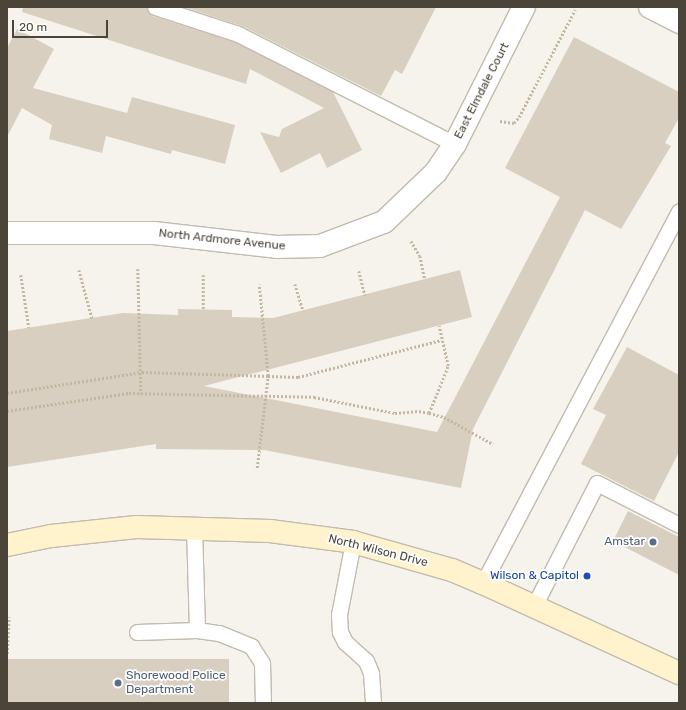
<!DOCTYPE html>
<style>
body{margin:0}
#map{position:relative;width:686px;height:710px;overflow:hidden;background:#f6f3ec;font-family:Rubik,sans-serif}
div>[style]{position:absolute}
[style*='--x']{left:calc(var(--x)*1px);top:calc(var(--y)*1px);width:calc(var(--w)*1px);rotate:calc(var(--a)*1deg)}
.building>*{inset:0;background:#d8cfc1;transform-origin:0 0}
.path>*{height:2.5px;margin-top:-1.25px;transform-origin:0;background:repeating-linear-gradient(90deg,#c4b79f 0 2px,transparent 0 4px)}
.roads{filter:drop-shadow(1px 0 #c2bbae) drop-shadow(-1px 0 #c2bbae) drop-shadow(0 1px #c2bbae) drop-shadow(0 -1px #c2bbae)}
.lane>*{height:15px;margin:-7.5px;padding:0 7.5px;transform-origin:7.5px;border-radius:7.5px;background:#fff}
.street>*{height:22px;margin:-11px;padding:0 11px;transform-origin:11px;border-radius:11px;background:#fff}
.secondary>*{height:22px;margin:-11px;padding:0 11px;transform-origin:11px;border-radius:11px;background:#fff3cd}
.dots>*{width:11px;height:11px;translate:-50% -50%;box-sizing:border-box;border:2px solid #fff;border-radius:50%}
span{translate:-50% -50%;white-space:nowrap;text-align:center;line-height:1.15;-webkit-text-stroke:3.5px #fff;paint-order:stroke}
.street-label{font-size:12px;color:#4b4439}
.service-label{font-size:12px;color:#4e5e75}
.right{translate:-100% -50%;text-align:right}
.left{translate:0 -50%;text-align:left}
.transit-label{font-size:12px;color:#164399}
.frame{position:absolute;inset:0;border:8px solid #4b4439;pointer-events:none}
.scale{position:absolute;left:12px;top:20px;width:96px;height:18px;box-sizing:border-box;border:2px solid #4b4439;border-top:0;padding-left:5px;font-size:12px;line-height:14px;white-space:nowrap;color:#4b4439;-webkit-text-stroke:3px #fff;paint-order:stroke}
</style>
<div id="map">
<div class="building">
<i style="clip-path:polygon(23px 7px,146px 7px,152px 16px,235px 42px,333px 92px,362px 150px,327px 168px,320px 153px,281px 173px,260px 132px,279px 137px,282px 129px,324px 108px,250px 69px,246px 84px,22px 12px)"></i>
<i style="clip-path:polygon(184px 7px,436px 7px,402px 74px,395px 70px,381px 96px,242px 26px)"></i>
<i style="clip-path:polygon(17px 29px,54px 49px,33px 88px,127px 113px,132px 97px,235px 125px,225px 164px,172px 150px,171px 154px,106px 136px,102px 153px,49px 139px,52px 125px,22px 108px,7px 137px,7px 48px)"></i>
<i style="clip-path:polygon(574px 37px,679px 92px,679px 118px,665px 143px,671px 146px,621px 229px,585px 210px,473px 429px,461px 488px,264px 450px,156px 449px,156px 444px,7px 467px,7px 331px,123px 313px,178px 315px,178px 309px,232px 310px,232px 317px,273px 318px,460px 270px,472px 317px,204px 386px,437px 432px,560px 197px,505px 168px)"></i>
<i style="clip-path:polygon(627px 347px,679px 375px,679px 452px,654px 501px,581px 464px,606px 415px,593px 409px)"></i>
<i style="clip-path:polygon(628px 511px,679px 537px,679px 575px,613px 541px)"></i>
<i style="left:229px;top:659px;width:44px;height:222px;rotate:90deg"></i>
</div>
<div class="path">
<i style="--x:500;--y:121;--w:14;--a:8"></i>
<i style="--x:514;--y:123;--w:8;--a:-50"></i>
<i style="--x:519;--y:117;--w:121;--a:-62.4"></i>
<i style="--x:411;--y:241;--w:17;--a:59"></i>
<i style="--x:420;--y:256;--w:24;--a:78"></i>
<i style="--x:138;--y:269;--w:125;--a:88.6"></i>
<i style="--x:79;--y:270;--w:50;--a:74.8"></i>
<i style="--x:359;--y:271;--w:25;--a:76"></i>
<i style="--x:21;--y:275;--w:53;--a:81.3"></i>
<i style="--x:295;--y:284;--w:28;--a:73"></i>
<i style="--x:203;--y:309;--w:34;--a:-90"></i>
<i style="--x:7;--y:393;--w:137;--a:-8.8"></i>
<i style="--x:142;--y:372;--w:126;--a:1.8"></i>
<i style="--x:268;--y:376;--w:92;--a:-95.6"></i>
<i style="--x:7;--y:411;--w:123;--a:-8.4"></i>
<i style="--x:129;--y:393;--w:185;--a:1.2"></i>
<i style="--x:314;--y:397;--w:83;--a:11.2"></i>
<i style="--x:395;--y:413;--w:24;--a:-5"></i>
<i style="--x:419;--y:411;--w:10;--a:11"></i>
<i style="--x:429;--y:413;--w:16;--a:15"></i>
<i style="--x:444;--y:417;--w:56;--a:28.9"></i>
<i style="--x:429;--y:413;--w:51;--a:-68"></i>
<i style="--x:448;--y:366;--w:41;--a:-102.7"></i>
<i style="--x:257;--y:468;--w:93;--a:-83.2"></i>
<i style="--x:268;--y:376;--w:30;--a:2"></i>
<i style="--x:298;--y:377;--w:148;--a:-14.5"></i>
<i style="--x:7;--y:654;--w:37;--a:-87"></i>
</div>
<div class="roads">
<div class="lane">
<i style="--x:155;--y:7;--w:87;--a:18"></i>
<i style="--x:238;--y:34;--w:243;--a:26.9"></i>
<i style="--x:194;--y:528;--w:102;--a:88.3"></i>
<i style="--x:197;--y:630;--w:22;--a:8"></i>
<i style="--x:219;--y:633;--w:35;--a:22"></i>
<i style="--x:251;--y:646;--w:20;--a:57"></i>
<i style="--x:262;--y:663;--w:40;--a:88.6"></i>
<i style="--x:353;--y:542;--w:74;--a:100.9"></i>
<i style="--x:339;--y:615;--w:17;--a:87"></i>
<i style="--x:340;--y:632;--w:11;--a:63"></i>
<i style="--x:345;--y:642;--w:28;--a:42"></i>
<i style="--x:366;--y:661;--w:13;--a:67"></i>
<i style="--x:371;--y:673;--w:30;--a:86"></i>
<i style="--x:483;--y:583;--w:420;--a:-62.2"></i>
<i style="--x:534;--y:606;--w:138;--a:-62.9"></i>
<i style="--x:597;--y:483;--w:92;--a:27.1"></i>
<i style="--x:137;--y:632;--w:60;--a:-1.9"></i>
</div>
<div class="street">
<i style="--x:650;--y:7;--w:33;--a:27"></i>
<i style="--x:7;--y:233;--w:147;--a:0"></i>
<i style="--x:154;--y:233;--w:123;--a:6.5"></i>
<i style="--x:276;--y:247;--w:44;--a:-1.3"></i>
<i style="--x:320;--y:246;--w:68;--a:-20.6"></i>
<i style="--x:384;--y:222;--w:72;--a:-43.9"></i>
<i style="--x:436;--y:172;--w:34;--a:-56"></i>
<i style="--x:455;--y:144;--w:153;--a:-63.3"></i>
</div>
<div class="secondary">
<i style="--x:7;--y:545;--w:45;--a:-11.6"></i>
<i style="--x:51;--y:536;--w:86;--a:-6"></i>
<i style="--x:137;--y:527;--w:133;--a:1.7"></i>
<i style="--x:270;--y:531;--w:84;--a:7.5"></i>
<i style="--x:353;--y:542;--w:103;--a:15.8"></i>
<i style="--x:452;--y:570;--w:34;--a:23"></i>
<i style="--x:483;--y:583;--w:216;--a:24.7"></i>
</div>
</div>
<div class="dots">
<i style="left:653px;top:542px;background:#5c6f8a"></i>
<i style="left:587px;top:576px;background:#1a4fb4"></i>
<i style="left:118px;top:683px;background:#5c6f8a"></i>
</div>
<div class="street-label">
<span style="left:482px;top:91px;rotate:-63deg">East Elmdale Court</span>
<span style="left:222px;top:240px;rotate:6deg">North Ardmore Avenue</span>
<span style="left:378px;top:551px;rotate:14deg">North Wilson Drive</span>
</div>
<div class="service-label">
<span class="right" style="left:645px;top:542px">Amstar</span>
<span class="left" style="left:126px;top:683px">Shorewood Police<br>Department</span>
</div>
<div class="transit-label">
<span class="right" style="left:579px;top:576px">Wilson &amp; Capitol</span>
</div>
<div class="frame"></div>
<div class="scale">20 m</div>
</div>
